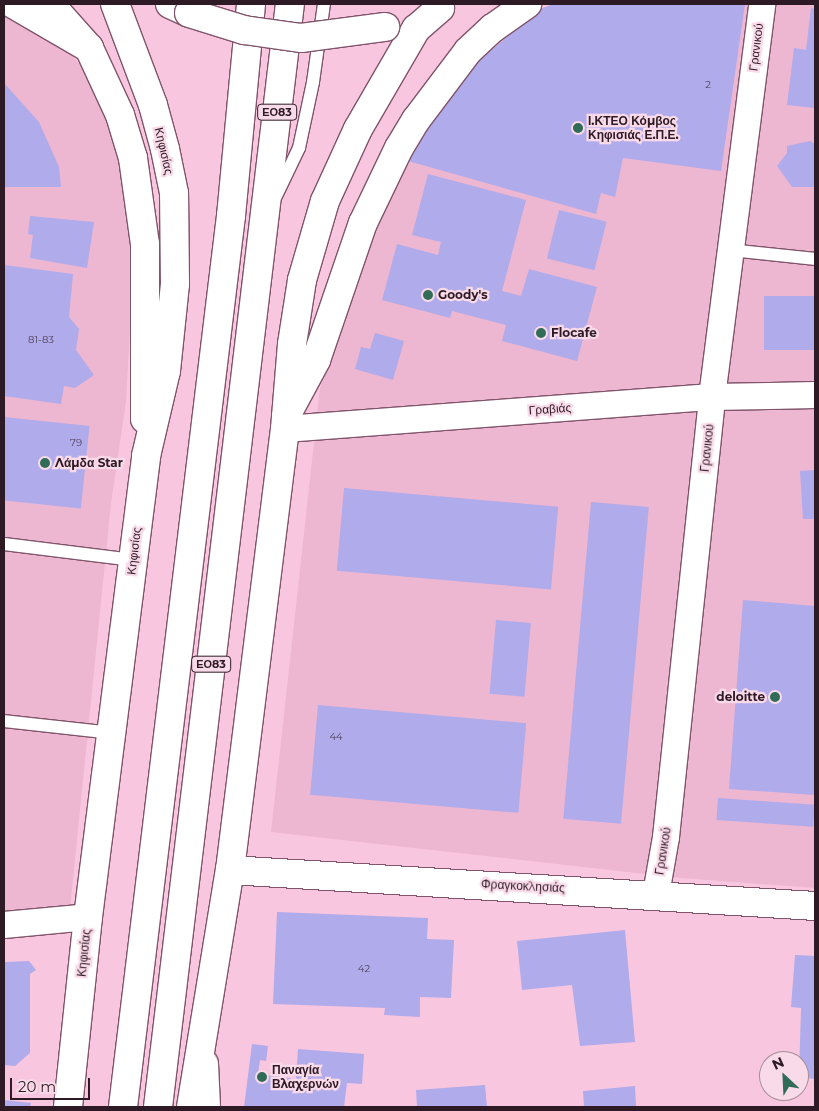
<!DOCTYPE html>
<meta charset="utf-8">
<style>
body{margin:0}
#map{position:relative;width:819px;height:1111px;overflow:hidden;background:#f9c6df;font-family:Montserrat,sans-serif}
div>[style]{position:absolute}
[style*='--x']{left:calc(var(--x)*1px);top:calc(var(--y)*1px);width:calc(var(--w)*1px);rotate:calc(var(--a)*1deg)}
.built>*{inset:0;background:#edb6d1}
.building>*{inset:0;background:#b0abeb;transform-origin:0 0}
.roads{filter:drop-shadow(1px 0 #80546a) drop-shadow(-1px 0 #80546a) drop-shadow(0 1px #80546a) drop-shadow(0 -1px #80546a)}
.lane>*{height:12px;margin:-6px;padding:0 6px;transform-origin:6px;border-radius:6px;background:#fff}
.street>*{height:26px;margin:-13px;padding:0 13px;transform-origin:13px;border-radius:13px;background:#fff}
.secondary>*{height:28px;margin:-14px;padding:0 14px;transform-origin:14px;border-radius:14px;background:#fff}
.primary>*{height:28px;margin:-14px;padding:0 14px;transform-origin:14px;border-radius:14px;background:#fff}
.highway>*{height:28px;margin:-14px;padding:0 14px;transform-origin:14px;border-radius:14px;background:#fff}
.bridges{filter:drop-shadow(1px 0 #80546a) drop-shadow(-1px 0 #80546a) drop-shadow(0 1px #80546a) drop-shadow(0 -1px #80546a)}
.primary-bridge>*{height:28px;margin:-14px;padding:0 14px;transform-origin:14px;border-radius:14px;background:#fff}
.dots>*{width:14px;height:14px;translate:-50% -50%;box-sizing:border-box;border:2px solid #f9dae9;border-radius:50%}
span{translate:-50% -50%;white-space:nowrap;text-align:center;line-height:1.15;-webkit-text-stroke:4.5px #f9dae9;paint-order:stroke}
.number-label{font-size:10px;color:#4e3e56}
.number-label span{-webkit-text-stroke-width:0}
.shield-label span{padding:1px 4px;background:#f9dae9;border:1px solid;border-radius:4px;-webkit-text-stroke-width:0}
.shield-label{font-size:11px;color:#2d1a24;font-weight:700}
.street-label{font-size:12px;color:#2d1a24}
.poi-label{font-size:12px;color:#2d1a24;font-weight:700}
.left{translate:0 -50%;text-align:left}
.right{translate:-100% -50%;text-align:right}
.frame{position:absolute;inset:0;border:5px solid #2d1a24;pointer-events:none}
.north{position:absolute;left:759px;top:1051px;width:50px;height:50px;box-sizing:border-box;background:#f9dae9;border:1px solid #a78d9a;border-radius:50%;rotate:335deg;font-size:14px;font-weight:700;line-height:20px;text-align:center;color:#2d1a24}
.north::after{content:'';display:block;margin:auto;width:18px;height:22px;background:#306c57;clip-path:polygon(50% 0,100% 100%,50% 72%,0 100%)}
.scale{position:absolute;left:10px;top:1078px;width:80px;height:22px;box-sizing:border-box;border:2px solid #2d1a24;border-top:0;padding-left:6px;font-size:15px;line-height:18px;white-space:nowrap;color:#2d1a24;-webkit-text-stroke:4px #f9dae9;paint-order:stroke}
</style>
<div id="map">
<div class="built">
<i style="clip-path:polygon(553px 4px,815px 4px,815px 888px,681px 878px,271px 832px,320px 388px,352px 283px,409px 150px,476px 57px,540px 9px)"></i>
<i style="clip-path:polygon(4px 5px,41px 23px,90px 75px,117px 132px,134px 253px,126px 402px,111px 503px,70px 909px,4px 915px)"></i>
</div>
<div class="building">
<i style="clip-path:polygon(553px 4px,745px 4px,721px 171px,623px 158px,615px 197px,601px 193px,596px 214px,408px 161px,448px 97px,480px 60px,540px 9px)"></i>
<i style="clip-path:polygon(811px 8px,815px 9px,815px 108px,787px 105px,794px 48px,806px 50px)"></i>
<i style="clip-path:polygon(4px 83px,39px 122px,59px 167px,61px 187px,4px 187px)"></i>
<i style="clip-path:polygon(810px 141px,815px 144px,815px 187px,792px 187px,777px 166px,787px 153px,787px 146px)"></i>
<i style="clip-path:polygon(428px 174px,526px 200px,502px 291px,521px 296px,529px 269px,597px 287px,577px 361px,502px 341px,506px 325px,452px 311px,450px 318px,382px 300px,397px 244px,438px 255px,441px 242px,412px 235px)"></i>
<i style="left:559px;top:210px;width:49px;height:50px;rotate:14deg"></i>
<i style="clip-path:polygon(30px 216px,94px 222px,87px 268px,30px 258px,33px 235px,28px 234px)"></i>
<i style="clip-path:polygon(4px 265px,73px 274px,69px 317px,79px 329px,76px 350px,94px 375px,75px 388px,64px 386px,61px 404px,4px 396px)"></i>
<i style="left:815px;top:296px;width:54px;height:51px;rotate:90deg"></i>
<i style="clip-path:polygon(375px 333px,404px 341px,393px 380px,355px 369px,361px 347px,370px 349px)"></i>
<i style="left:4px;top:417px;width:86px;height:83px;rotate:6deg"></i>
<i style="clip-path:polygon(815px 470px,815px 519px,803px 519px,800px 471px)"></i>
<i style="left:344px;top:488px;width:215px;height:83px;rotate:5deg"></i>
<i style="left:591px;top:502px;width:58px;height:318px;rotate:5deg"></i>
<i style="clip-path:polygon(743px 600px,815px 606px,815px 795px,729px 789px)"></i>
<i style="left:496px;top:620px;width:35px;height:74px;rotate:5deg"></i>
<i style="left:318px;top:705px;width:209px;height:90px;rotate:5deg"></i>
<i style="left:718px;top:798px;width:97px;height:22px;rotate:4deg"></i>
<i style="clip-path:polygon(277px 912px,428px 918px,427px 939px,454px 940px,451px 998px,420px 997px,420px 1017px,384px 1015px,385px 1008px,273px 1004px)"></i>
<i style="clip-path:polygon(625px 930px,635px 1042px,580px 1046px,572px 985px,522px 990px,517px 941px)"></i>
<i style="clip-path:polygon(795px 955px,815px 956px,815px 1079px,799px 1077px,801px 1008px,791px 1007px)"></i>
<i style="clip-path:polygon(29px 961px,36px 970px,30px 974px,30px 1053px,15px 1066px,4px 1065px,4px 962px)"></i>
<i style="clip-path:polygon(252px 1044px,268px 1046px,266px 1061px,260px 1060px,258px 1074px,296px 1079px,298px 1049px,364px 1054px,362px 1084px,347px 1083px,344px 1107px,244px 1107px)"></i>
<i style="clip-path:polygon(485px 1085px,487px 1107px,417px 1107px,416px 1090px)"></i>
<i style="clip-path:polygon(635px 1086px,636px 1107px,584px 1107px,583px 1091px)"></i>
<i style="clip-path:polygon(4px 1100px,31px 1103px,30px 1107px,4px 1107px)"></i>
</div>
<div class="roads">
<div class="lane">
<i style="--x:276;--y:196;--w:53;--a:-64.4"></i>
<i style="--x:299;--y:148;--w:67;--a:-78"></i>
<i style="--x:313;--y:82;--w:79;--a:-82"></i>
<i style="--x:730;--y:250;--w:85;--a:6"></i>
<i style="--x:4;--y:544;--w:130;--a:7.1"></i>
<i style="--x:4;--y:721;--w:110;--a:6.3"></i>
</div>
<div class="street">
<i style="--x:285;--y:429;--w:428;--a:-4.3"></i>
<i style="--x:712;--y:397;--w:103;--a:-1.1"></i>
<i style="--x:656;--y:894;--w:58;--a:-80"></i>
<i style="--x:666;--y:837;--w:442;--a:-84"></i>
<i style="--x:712;--y:397;--w:396;--a:-82.7"></i>
<i style="--x:4;--y:925;--w:84;--a:-5.4"></i>
</div>
<div class="secondary">
<i style="--x:13;--y:4;--w:88;--a:30.1"></i>
<i style="--x:89;--y:48;--w:74;--a:65.2"></i>
<i style="--x:120;--y:115;--w:45;--a:73.2"></i>
<i style="--x:133;--y:158;--w:87;--a:82.1"></i>
<i style="--x:145;--y:244;--w:175;--a:90"></i>
<i style="--x:286;--y:416;--w:64;--a:-61.8"></i>
<i style="--x:316;--y:360;--w:145;--a:-71.1"></i>
<i style="--x:363;--y:223;--w:83;--a:-64.4"></i>
<i style="--x:399;--y:148;--w:33;--a:-59"></i>
<i style="--x:416;--y:120;--w:86;--a:-53"></i>
<i style="--x:468;--y:51;--w:34;--a:-43"></i>
<i style="--x:493;--y:28;--w:42;--a:-35.2"></i>
<i style="--x:230;--y:870;--w:586;--a:3.52"></i>
<i style="--x:204;--y:1064;--w:43;--a:87.3"></i>
<i style="--x:68;--y:1107;--w:191;--a:-84"></i>
<i style="--x:88;--y:917;--w:465;--a:-82.8"></i>
<i style="--x:146;--y:456;--w:87;--a:-76.8"></i>
<i style="--x:166;--y:371;--w:87;--a:-84.1"></i>
<i style="--x:175;--y:284;--w:91;--a:-90.6"></i>
<i style="--x:174;--y:193;--w:45;--a:-101.6"></i>
<i style="--x:165;--y:149;--w:46;--a:-105.3"></i>
<i style="--x:153;--y:105;--w:108;--a:-110.6"></i>
</div>
<div class="primary">
<i style="--x:170;--y:4;--w:21;--a:25"></i>
<i style="--x:123;--y:1107;--w:898;--a:-83.09"></i>
<i style="--x:231;--y:216;--w:213;--a:-84.6"></i>
<i style="--x:158;--y:1107;--w:1111;--a:-83.18"></i>
<i style="--x:191;--y:1107;--w:240;--a:-80.7"></i>
<i style="--x:230;--y:870;--w:444;--a:-82.9"></i>
<i style="--x:285;--y:429;--w:85;--a:-85.3"></i>
<i style="--x:292;--y:344;--w:65;--a:-81.1"></i>
<i style="--x:302;--y:280;--w:82;--a:-73.8"></i>
<i style="--x:325;--y:201;--w:79;--a:-65.4"></i>
<i style="--x:358;--y:129;--w:116;--a:-59.9"></i>
<i style="--x:416;--y:29;--w:32;--a:-41"></i>
</div>
<div class="highway">
<i style="--x:50;--y:4;--w:59;--a:48.4"></i>
</div>
</div>
<div class="bridges">
<div class="primary-bridge">
<i style="--x:189;--y:13;--w:58;--a:17.2"></i>
<i style="--x:244;--y:30;--w:58;--a:8"></i>
<i style="--x:301;--y:38;--w:85;--a:-7.5"></i>
</div>
</div>
<div class="dots">
<i style="left:578px;top:128px;background:#306c57"></i>
<i style="left:428px;top:295px;background:#306c57"></i>
<i style="left:541px;top:333px;background:#306c57"></i>
<i style="left:45px;top:463px;background:#306c57"></i>
<i style="left:775px;top:697px;background:#306c57"></i>
<i style="left:262px;top:1077px;background:#306c57"></i>
</div>
<div class="number-label">
<span style="left:708px;top:85px">2</span>
<span style="left:41px;top:340px">81-83</span>
<span style="left:76px;top:443px">79</span>
<span style="left:336px;top:737px">44</span>
<span style="left:364px;top:969px">42</span>
</div>
<div class="shield-label">
<span style="left:277px;top:112px">ΕΟ83</span>
<span style="left:211px;top:664px">ΕΟ83</span>
</div>
<div class="street-label">
<span style="left:756px;top:47px;rotate:-83deg">Γρανικού</span>
<span style="left:164px;top:151px;rotate:77deg">Κηφισίας</span>
<span style="left:550px;top:409px;rotate:-4deg">Γραβιάς</span>
<span style="left:707px;top:448px;rotate:-84deg">Γρανικού</span>
<span style="left:134px;top:551px;rotate:-83deg">Κηφισίας</span>
<span style="left:663px;top:851px;rotate:-81deg">Γρανικού</span>
<span style="left:523px;top:886px;rotate:3deg">Φραγκοκλησιάς</span>
<span style="left:84px;top:953px;rotate:-84deg">Κηφισίας</span>
</div>
<div class="poi-label">
<span class="left" style="left:588px;top:128px">Ι.ΚΤΕΟ Κόμβος<br>Κηφισιάς Ε.Π.Ε.</span>
<span class="left" style="left:438px;top:295px">Goody's</span>
<span class="left" style="left:551px;top:333px">Flocafe</span>
<span class="left" style="left:55px;top:463px">Λάμδα Star</span>
<span class="right" style="left:765px;top:697px">deloitte</span>
<span class="left" style="left:272px;top:1077px">Παναγία<br>Βλαχερνών</span>
</div>
<div class="frame"></div>
<div class="north">N</div>
<div class="scale">20 m</div>
</div>
